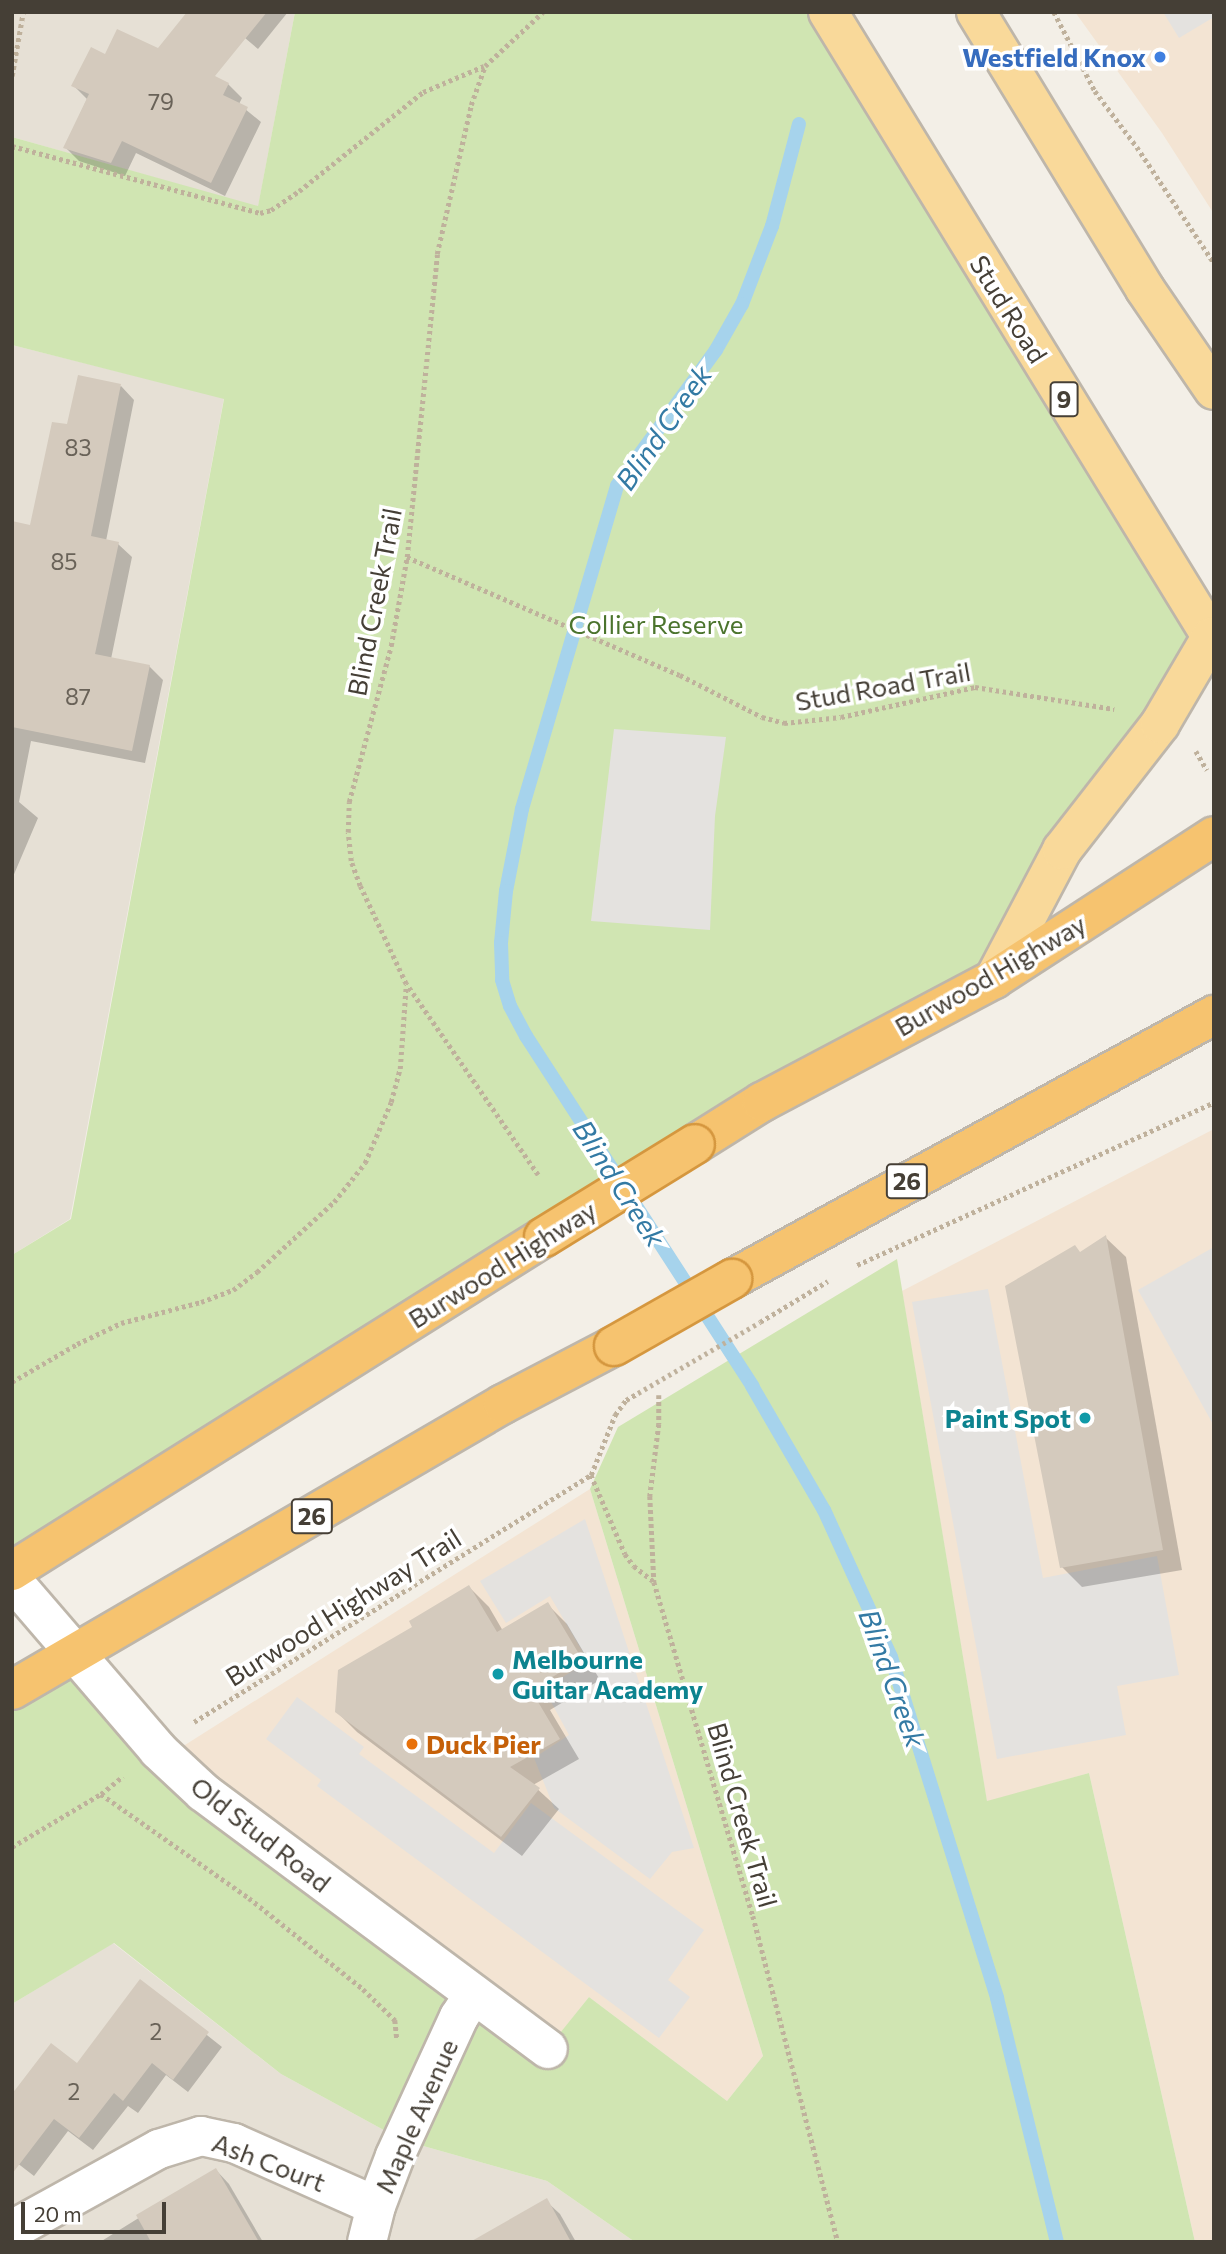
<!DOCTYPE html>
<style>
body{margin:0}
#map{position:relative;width:1226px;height:2254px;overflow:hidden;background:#f3efe7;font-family:Commissioner,sans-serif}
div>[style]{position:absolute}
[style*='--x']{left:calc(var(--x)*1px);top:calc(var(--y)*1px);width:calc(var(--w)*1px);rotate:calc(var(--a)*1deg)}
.residential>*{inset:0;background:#e6e0d5}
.commercial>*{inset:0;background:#f3e4d3}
.green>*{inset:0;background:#d0e5b2}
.parking>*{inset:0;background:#e4e2df}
.shadow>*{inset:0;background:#0003}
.stream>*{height:14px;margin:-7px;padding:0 7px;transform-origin:7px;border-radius:7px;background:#a6d3ec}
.building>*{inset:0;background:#d4cabd}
.path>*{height:4.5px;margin-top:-2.25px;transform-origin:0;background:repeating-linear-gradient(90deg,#bfb19c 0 3.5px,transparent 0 7px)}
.roads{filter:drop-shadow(2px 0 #beb6aa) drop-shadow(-2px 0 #beb6aa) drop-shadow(0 2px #beb6aa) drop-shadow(0 -2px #beb6aa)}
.minor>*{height:38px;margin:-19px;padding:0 19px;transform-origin:19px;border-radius:19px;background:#fff}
.major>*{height:38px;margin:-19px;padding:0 19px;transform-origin:19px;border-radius:19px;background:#f9d99a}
.highway>*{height:38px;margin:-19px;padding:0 19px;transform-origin:19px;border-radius:19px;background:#f6c36f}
.path-bridge>*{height:4.5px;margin-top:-2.25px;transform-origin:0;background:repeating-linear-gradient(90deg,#bfb19c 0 3.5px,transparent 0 7px)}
.bridges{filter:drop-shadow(2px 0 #d5973f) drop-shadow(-2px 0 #d5973f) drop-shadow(0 2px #d5973f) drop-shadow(0 -2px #d5973f)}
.highway-bridge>*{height:38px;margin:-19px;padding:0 19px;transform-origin:19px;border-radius:19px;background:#f6c36f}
.dots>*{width:19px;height:19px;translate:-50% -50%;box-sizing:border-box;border:4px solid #fff;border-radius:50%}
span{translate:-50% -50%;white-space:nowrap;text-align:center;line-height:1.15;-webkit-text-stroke:7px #fff;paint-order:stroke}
.number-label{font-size:23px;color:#696258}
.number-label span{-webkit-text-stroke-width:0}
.shield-label span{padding:2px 5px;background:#fff;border:2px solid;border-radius:5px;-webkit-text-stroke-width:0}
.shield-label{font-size:24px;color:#453f36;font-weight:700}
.shop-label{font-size:26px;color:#366cbe;font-weight:700}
.right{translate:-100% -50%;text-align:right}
.street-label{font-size:26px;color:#453f36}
.park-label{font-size:26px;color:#4b742d}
.culture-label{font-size:26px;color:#0d838f;font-weight:700}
.left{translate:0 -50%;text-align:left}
.food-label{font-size:26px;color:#c56008;font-weight:700}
.water-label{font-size:28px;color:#337aa4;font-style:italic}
.frame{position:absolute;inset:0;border:14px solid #453f36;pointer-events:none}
.scale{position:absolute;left:21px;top:2202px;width:145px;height:32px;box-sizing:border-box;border:4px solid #453f36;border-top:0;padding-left:9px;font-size:21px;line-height:24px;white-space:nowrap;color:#453f36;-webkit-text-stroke:5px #fff;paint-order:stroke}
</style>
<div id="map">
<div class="residential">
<i style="clip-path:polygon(12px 12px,295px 12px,258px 207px,12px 137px)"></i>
<i style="clip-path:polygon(12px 345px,224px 398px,70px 1219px,12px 1255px)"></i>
<i style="clip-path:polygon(113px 1943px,281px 2074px,402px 2140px,547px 2181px,635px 2242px,12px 2242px,12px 2004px)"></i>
</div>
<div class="commercial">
<i style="clip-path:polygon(1075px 12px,1214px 12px,1214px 214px,1162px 133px)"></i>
<i style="clip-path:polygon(1214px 1129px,1214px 2242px,1195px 2242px,1089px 1773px,987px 1802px,902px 1291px)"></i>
<i style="clip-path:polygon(590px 1489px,763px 2056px,727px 2101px,589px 1997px,548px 2049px,166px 1757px)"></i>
</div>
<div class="green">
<i style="clip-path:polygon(295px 12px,831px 12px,1211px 637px,994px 979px,12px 1571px,12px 1255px,71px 1219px,224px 399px,12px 345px,12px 137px,258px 206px)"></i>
<i style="clip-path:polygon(897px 1259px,987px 1801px,1089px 1773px,1195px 2242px,635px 2242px,547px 2181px,402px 2140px,281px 2074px,114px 1943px,12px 2004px,12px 1690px,74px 1654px,119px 1704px,548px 2048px,589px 1997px,727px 2101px,763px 2056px,590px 1489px,618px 1427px)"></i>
</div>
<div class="parking">
<i style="clip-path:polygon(1163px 12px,1214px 12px,1214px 17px,1179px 38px)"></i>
<i style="clip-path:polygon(614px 729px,726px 737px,715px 816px,710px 930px,591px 921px)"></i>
<i style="clip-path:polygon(1214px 1247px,1214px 1426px,1138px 1290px)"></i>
<i style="clip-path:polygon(988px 1289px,1043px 1578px,1157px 1556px,1179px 1675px,1117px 1686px,1126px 1735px,997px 1759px,912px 1302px)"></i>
<i style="clip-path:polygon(585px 1519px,694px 1848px,672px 1852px,650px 1879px,554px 1808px,534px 1758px,569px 1735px,544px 1689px,588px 1661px,550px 1596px,506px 1623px,480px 1581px)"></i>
<i style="clip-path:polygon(297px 1697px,364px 1747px,359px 1754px,494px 1853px,531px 1803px,704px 1930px,668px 1980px,690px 1997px,659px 2038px,317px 1786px,321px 1780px,266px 1739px)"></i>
</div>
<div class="shadow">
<i style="clip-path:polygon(214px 12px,288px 12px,258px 49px)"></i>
<i style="clip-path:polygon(106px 56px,228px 84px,242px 98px,239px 104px,261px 122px,225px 196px,136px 153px,125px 176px,79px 161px,65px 147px,87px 99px,73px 85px)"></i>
<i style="clip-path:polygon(121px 386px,134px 400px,106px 541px,118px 544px,132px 557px,111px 659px,149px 666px,163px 680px,145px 763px,31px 741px,19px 802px,38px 818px,12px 879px,12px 523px,31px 527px,68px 426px)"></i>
<i style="clip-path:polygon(1106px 1238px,1126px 1257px,1182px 1570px,1082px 1587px,1062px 1567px,1081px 1254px)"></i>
<i style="clip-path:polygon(469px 1587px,489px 1607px,503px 1631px,547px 1604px,567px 1624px,600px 1680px,550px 1710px,579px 1759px,533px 1785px,559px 1809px,522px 1856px,357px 1732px,337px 1712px,415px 1628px)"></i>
<i style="clip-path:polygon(140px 1982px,222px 2047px,188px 2092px,166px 2075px,138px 2113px,128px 2106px,93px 2150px,68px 2131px,34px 2176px,12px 2159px,12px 2089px,16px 2092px,77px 2065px)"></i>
<i style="clip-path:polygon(216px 2170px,229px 2184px,263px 2242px,100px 2242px)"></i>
<i style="clip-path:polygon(546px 2201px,560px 2214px,576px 2242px,480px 2242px)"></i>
</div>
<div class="stream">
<i style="--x:799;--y:124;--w:106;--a:104.8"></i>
<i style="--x:772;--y:226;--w:84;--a:111"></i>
<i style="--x:742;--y:304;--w:53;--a:119.5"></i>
<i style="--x:716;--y:350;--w:168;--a:126.1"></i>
<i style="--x:617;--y:486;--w:337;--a:106.4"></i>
<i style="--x:522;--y:809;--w:84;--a:101"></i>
<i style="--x:506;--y:891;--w:52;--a:95.5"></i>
<i style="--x:501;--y:943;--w:37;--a:88"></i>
<i style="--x:502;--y:980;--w:27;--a:73"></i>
<i style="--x:510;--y:1006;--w:34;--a:62"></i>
<i style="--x:526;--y:1036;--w:417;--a:57.1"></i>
<i style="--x:752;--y:1386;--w:143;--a:59.9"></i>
<i style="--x:824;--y:1510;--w:162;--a:65.5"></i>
<i style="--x:891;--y:1657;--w:357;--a:72.7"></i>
<i style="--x:997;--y:1998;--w:251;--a:76.2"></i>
</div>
<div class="building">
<i style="clip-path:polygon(187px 12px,267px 12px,215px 76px,229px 83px,223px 95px,248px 107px,211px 183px,122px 141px,111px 163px,63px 148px,89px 94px,71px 86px,91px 47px,105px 54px,117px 29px,158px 48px)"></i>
<i style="clip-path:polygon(78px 375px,121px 384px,91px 536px,119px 542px,95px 654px,150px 665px,132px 751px,12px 727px,12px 521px,30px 525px,52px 422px,67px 424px)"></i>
<i style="clip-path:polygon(1106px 1235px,1163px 1550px,1060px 1568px,1005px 1286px,1075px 1245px,1080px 1252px)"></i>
<i style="clip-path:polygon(469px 1585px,497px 1632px,548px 1602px,582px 1659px,531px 1690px,560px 1739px,510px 1767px,540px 1788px,501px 1837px,335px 1712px,338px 1670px,412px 1627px,409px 1621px)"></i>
<i style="clip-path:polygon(140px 1979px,209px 2032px,173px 2080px,152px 2063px,123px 2101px,114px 2093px,79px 2138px,54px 2119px,12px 2174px,12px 2094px,51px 2043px,77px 2063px)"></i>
<i style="clip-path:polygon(216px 2168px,259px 2242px,151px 2242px,136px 2215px)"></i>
<i style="clip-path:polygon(547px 2198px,571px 2242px,470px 2242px)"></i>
</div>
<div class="path">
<i style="--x:1054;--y:12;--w:89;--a:62.6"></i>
<i style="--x:1095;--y:91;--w:70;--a:53.1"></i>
<i style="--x:1137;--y:147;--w:139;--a:56.4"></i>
<i style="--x:12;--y:76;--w:65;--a:-80.2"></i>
<i style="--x:12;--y:146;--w:257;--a:15.1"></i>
<i style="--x:260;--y:213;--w:11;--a:-15"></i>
<i style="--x:271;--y:210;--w:34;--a:-34"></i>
<i style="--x:299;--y:191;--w:159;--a:-38.6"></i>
<i style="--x:423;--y:92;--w:66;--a:-23.1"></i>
<i style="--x:407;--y:557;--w:297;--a:23.4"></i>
<i style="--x:680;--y:675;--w:92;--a:27.1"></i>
<i style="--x:762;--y:717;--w:23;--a:15"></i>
<i style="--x:784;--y:723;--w:57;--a:-6"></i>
<i style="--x:841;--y:717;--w:137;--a:-12.6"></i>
<i style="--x:975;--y:687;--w:141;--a:9"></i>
<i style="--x:1196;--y:751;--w:22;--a:60"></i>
<i style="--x:538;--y:1175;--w:232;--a:-124.6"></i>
<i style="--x:406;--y:984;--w:108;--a:-115.1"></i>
<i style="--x:360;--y:886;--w:27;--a:-110"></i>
<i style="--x:351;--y:861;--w:29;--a:-96"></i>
<i style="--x:348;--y:832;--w:30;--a:-88"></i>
<i style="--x:349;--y:802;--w:162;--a:-74.9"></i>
<i style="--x:391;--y:646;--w:90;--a:-79.8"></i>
<i style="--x:407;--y:557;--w:304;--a:-84.3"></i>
<i style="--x:437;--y:254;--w:153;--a:-77.1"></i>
<i style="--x:471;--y:105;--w:41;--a:-70.3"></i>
<i style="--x:485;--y:66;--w:79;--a:-43"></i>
<i style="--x:857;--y:1265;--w:392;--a:-24.5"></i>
<i style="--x:760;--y:1322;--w:79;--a:-31.1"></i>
<i style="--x:12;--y:1382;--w:75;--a:-30.3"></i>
<i style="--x:77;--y:1344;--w:49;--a:-25.5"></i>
<i style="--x:121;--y:1323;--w:83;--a:-14.7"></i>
<i style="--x:201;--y:1302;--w:34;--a:-21"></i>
<i style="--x:233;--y:1290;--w:30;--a:-37"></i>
<i style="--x:257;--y:1272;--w:104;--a:-42.3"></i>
<i style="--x:334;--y:1202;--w:50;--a:-51.5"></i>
<i style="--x:365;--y:1163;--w:66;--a:-66.9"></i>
<i style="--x:391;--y:1102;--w:34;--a:-75"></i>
<i style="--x:400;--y:1069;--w:83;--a:-85.9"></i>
<i style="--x:659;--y:1395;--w:29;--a:90"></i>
<i style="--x:659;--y:1424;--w:73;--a:97.1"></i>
<i style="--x:650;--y:1496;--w:86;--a:87.3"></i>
<i style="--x:654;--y:1582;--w:348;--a:73.5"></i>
<i style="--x:753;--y:1916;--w:337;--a:75.4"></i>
<i style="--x:591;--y:1475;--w:65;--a:-68.2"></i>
<i style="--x:615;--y:1415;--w:19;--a:-54"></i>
<i style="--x:626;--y:1400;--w:14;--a:-30"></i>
<i style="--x:194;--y:1722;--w:468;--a:-31.9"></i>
<i style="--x:591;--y:1475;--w:86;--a:66.7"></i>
<i style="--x:625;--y:1554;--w:15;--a:53"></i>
<i style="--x:634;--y:1566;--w:24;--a:38"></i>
<i style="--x:101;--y:1794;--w:181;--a:35.1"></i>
<i style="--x:249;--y:1898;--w:146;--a:38.6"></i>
<i style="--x:363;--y:1989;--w:45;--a:44.1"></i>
<i style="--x:395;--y:2020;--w:19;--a:84"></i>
<i style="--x:12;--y:1847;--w:104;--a:-30.8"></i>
<i style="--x:101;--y:1794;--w:28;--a:-39"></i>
</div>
<div class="roads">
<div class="minor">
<i style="--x:12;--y:1580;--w:224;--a:49.3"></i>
<i style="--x:158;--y:1750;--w:62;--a:43"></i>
<i style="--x:203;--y:1792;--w:430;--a:36.7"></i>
<i style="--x:12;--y:2230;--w:168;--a:-28.9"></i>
<i style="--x:159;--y:2149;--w:44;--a:-17.2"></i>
<i style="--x:201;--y:2136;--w:34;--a:12"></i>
<i style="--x:234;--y:2143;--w:155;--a:23.9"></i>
<i style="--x:367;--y:2242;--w:37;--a:-76"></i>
<i style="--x:376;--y:2206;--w:53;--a:-69.2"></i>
<i style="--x:395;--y:2156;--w:153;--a:-65.3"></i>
<i style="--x:459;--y:2017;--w:27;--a:-57"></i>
</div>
<div class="major">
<i style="--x:828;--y:12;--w:738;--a:58.46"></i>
<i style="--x:976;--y:12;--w:324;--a:58.6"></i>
<i style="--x:1145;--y:289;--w:122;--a:55.7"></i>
<i style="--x:994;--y:979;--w:146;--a:-62.2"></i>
<i style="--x:1062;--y:850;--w:160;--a:-52.1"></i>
<i style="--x:1160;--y:724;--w:101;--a:-59.6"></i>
</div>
<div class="highway">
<i style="--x:695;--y:1144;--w:79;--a:-32.1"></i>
<i style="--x:762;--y:1102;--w:263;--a:-27.9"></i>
<i style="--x:994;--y:979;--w:262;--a:-33"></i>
<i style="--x:732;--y:1279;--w:550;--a:-28.71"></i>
<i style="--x:12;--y:1571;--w:628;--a:-32.12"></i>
<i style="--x:12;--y:1690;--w:568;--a:-30.22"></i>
<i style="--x:503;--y:1404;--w:125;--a:-27.6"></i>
</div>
</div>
<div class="path-bridge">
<i style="--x:638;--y:1393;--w:141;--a:-30.2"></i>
</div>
<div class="bridges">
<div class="highway-bridge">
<i style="--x:544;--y:1237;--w:177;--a:-31.6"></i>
<i style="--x:614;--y:1346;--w:136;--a:-29.6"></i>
</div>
</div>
<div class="dots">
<i style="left:1160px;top:57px;background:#3f7fe0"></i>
<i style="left:1085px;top:1418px;background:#0f9aa8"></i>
<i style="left:498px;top:1674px;background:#0f9aa8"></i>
<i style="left:412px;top:1744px;background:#e8710a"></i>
</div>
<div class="number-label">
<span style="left:161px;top:101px">79</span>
<span style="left:78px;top:447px">83</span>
<span style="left:64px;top:561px">85</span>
<span style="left:78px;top:696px">87</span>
<span style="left:156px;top:2031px">2</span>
<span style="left:74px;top:2091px">2</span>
</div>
<div class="shield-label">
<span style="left:1064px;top:399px">9</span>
<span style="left:907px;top:1181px">26</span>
<span style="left:312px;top:1516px">26</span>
</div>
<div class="shop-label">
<span class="right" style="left:1146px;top:57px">Westfield Knox</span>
</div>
<div class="street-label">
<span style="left:1009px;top:309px;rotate:58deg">Stud Road</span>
<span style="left:374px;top:602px;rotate:-79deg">Blind Creek Trail</span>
<span style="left:883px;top:686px;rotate:-10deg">Stud Road Trail</span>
<span style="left:990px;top:975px;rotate:-30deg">Burwood Highway</span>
<span style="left:502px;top:1264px;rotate:-32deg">Burwood Highway</span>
<span style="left:343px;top:1607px;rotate:-32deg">Burwood Highway Trail</span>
<span style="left:743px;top:1815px;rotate:74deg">Blind Creek Trail</span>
<span style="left:261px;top:1834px;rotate:38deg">Old Stud Road</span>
<span style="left:416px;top:2116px;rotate:-66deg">Maple Avenue</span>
<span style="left:269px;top:2162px;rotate:21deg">Ash Court</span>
</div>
<div class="park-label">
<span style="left:656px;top:624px">Collier Reserve</span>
</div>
<div class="culture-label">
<span class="right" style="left:1071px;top:1418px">Paint Spot</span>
<span class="left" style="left:512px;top:1674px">Melbourne<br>Guitar Academy</span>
</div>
<div class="food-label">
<span class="left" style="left:426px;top:1744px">Duck Pier</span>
</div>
<div class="water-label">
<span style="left:663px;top:427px;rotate:-55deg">Blind Creek</span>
<span style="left:620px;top:1183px;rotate:57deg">Blind Creek</span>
<span style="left:893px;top:1678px;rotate:70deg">Blind Creek</span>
</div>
<div class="frame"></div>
<div class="scale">20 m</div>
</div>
